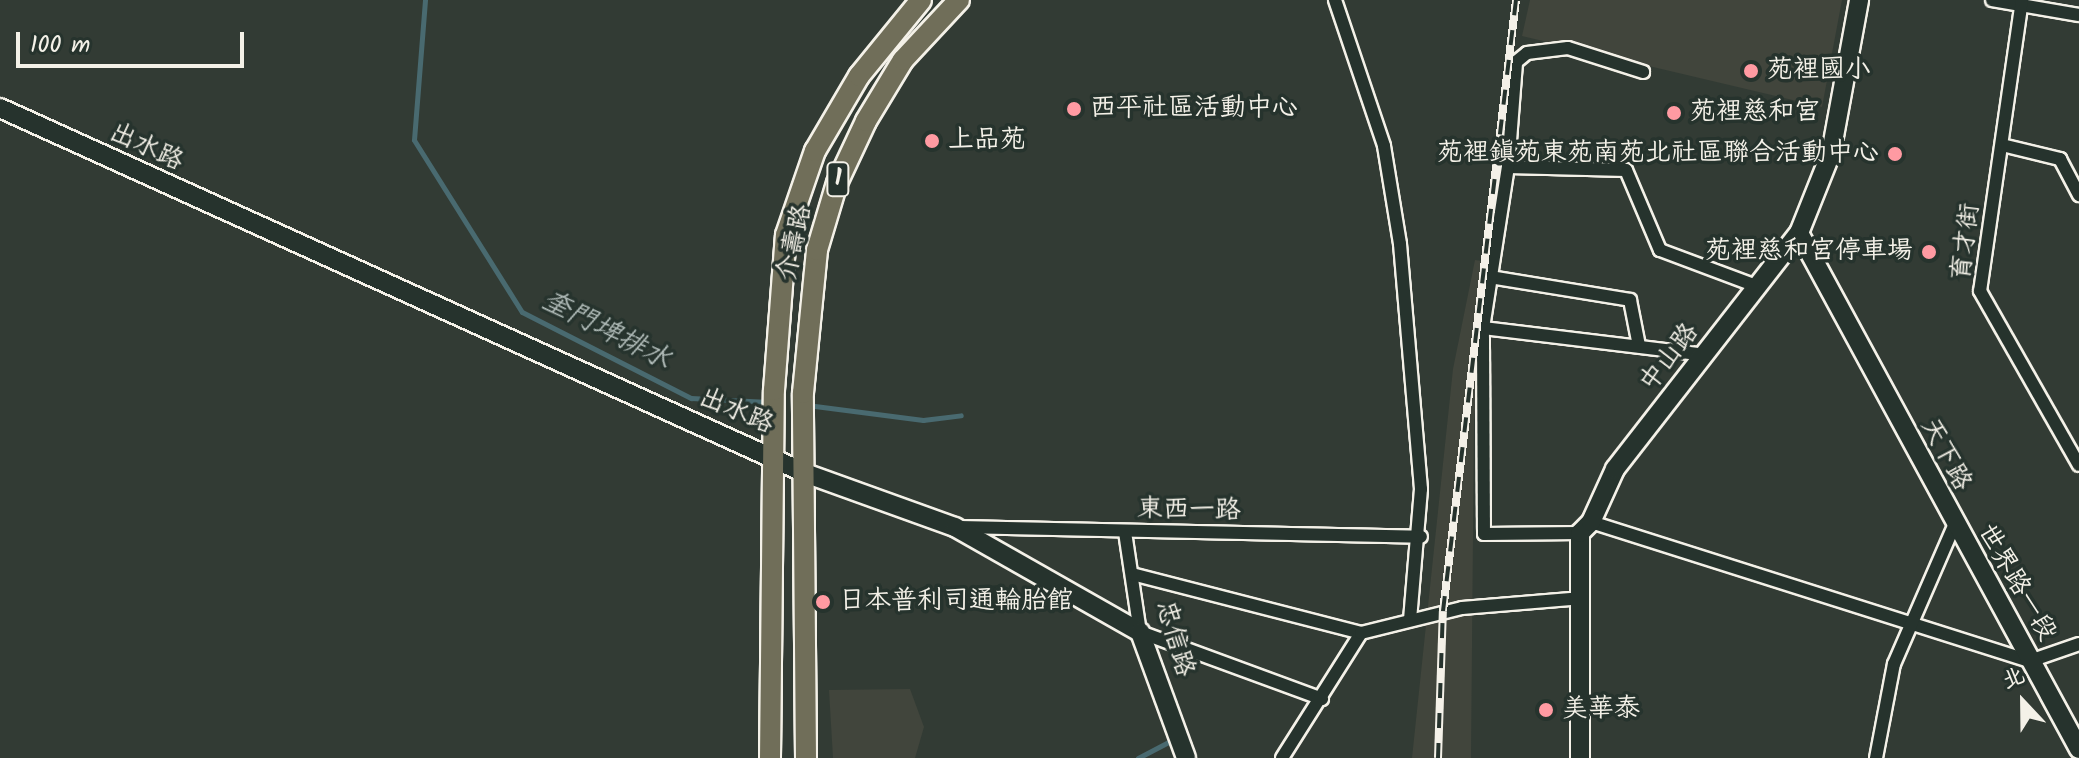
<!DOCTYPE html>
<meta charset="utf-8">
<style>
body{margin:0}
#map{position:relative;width:2079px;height:758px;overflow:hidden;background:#323b34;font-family:Kalam,"LXGW WenKai TC",sans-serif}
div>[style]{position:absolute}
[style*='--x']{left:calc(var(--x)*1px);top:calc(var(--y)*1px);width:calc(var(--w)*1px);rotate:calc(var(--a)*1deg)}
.built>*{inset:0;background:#41453c}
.stream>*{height:5px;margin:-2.5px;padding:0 2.5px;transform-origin:2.5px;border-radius:2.5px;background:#496a70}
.roads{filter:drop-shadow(2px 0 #f4f1e8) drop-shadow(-2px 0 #f4f1e8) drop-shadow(0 2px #f4f1e8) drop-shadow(0 -2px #f4f1e8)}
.street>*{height:12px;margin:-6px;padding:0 6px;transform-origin:6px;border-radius:6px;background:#26332d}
.secondary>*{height:18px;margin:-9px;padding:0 9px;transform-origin:9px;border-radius:9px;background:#26332d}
.primary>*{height:20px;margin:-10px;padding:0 10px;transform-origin:10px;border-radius:10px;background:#706e59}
.rail>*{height:8px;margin-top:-4px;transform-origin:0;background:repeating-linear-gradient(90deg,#26332d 0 15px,#f4f1e8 0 30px);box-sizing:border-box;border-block:2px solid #f4f1e8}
.dots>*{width:22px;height:22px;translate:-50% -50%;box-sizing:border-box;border:4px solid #26332d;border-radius:50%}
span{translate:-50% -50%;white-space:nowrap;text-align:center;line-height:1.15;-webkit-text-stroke:7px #26332d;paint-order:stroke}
.shield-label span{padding:2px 6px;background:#26332d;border:2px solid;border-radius:6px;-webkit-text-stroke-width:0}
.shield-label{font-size:24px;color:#f4f1e8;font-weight:700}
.poi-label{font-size:26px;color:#f4f1e8}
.left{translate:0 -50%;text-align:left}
.right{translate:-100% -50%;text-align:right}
.street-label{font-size:26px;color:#f4f1e8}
.water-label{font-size:28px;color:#b0bbb8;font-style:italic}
.north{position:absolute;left:1983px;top:662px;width:80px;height:80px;-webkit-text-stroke:6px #26332d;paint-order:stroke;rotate:338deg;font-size:22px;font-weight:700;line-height:32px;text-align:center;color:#f4f1e8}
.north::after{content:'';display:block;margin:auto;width:28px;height:36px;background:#f4f1e8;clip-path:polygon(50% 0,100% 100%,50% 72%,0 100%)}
.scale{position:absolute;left:16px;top:32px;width:228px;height:36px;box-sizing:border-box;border:4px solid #f4f1e8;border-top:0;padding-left:10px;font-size:24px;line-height:28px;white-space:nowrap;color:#f4f1e8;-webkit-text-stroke:6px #26332d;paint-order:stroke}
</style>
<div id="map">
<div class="built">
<i style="clip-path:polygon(1530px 0,1842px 0,1822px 107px,1522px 36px)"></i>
<i style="clip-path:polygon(1475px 260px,1489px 262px,1474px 421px,1471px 758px,1412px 758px,1453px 369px)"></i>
<i style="clip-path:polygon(910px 689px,924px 727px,915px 758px,833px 758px,829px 690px)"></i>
</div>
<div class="stream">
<i style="--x:425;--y:0;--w:140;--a:94.5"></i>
<i style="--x:414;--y:140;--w:203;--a:57.9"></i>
<i style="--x:522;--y:312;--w:190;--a:27"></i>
<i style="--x:691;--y:398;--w:78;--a:2.9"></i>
<i style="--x:807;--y:405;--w:117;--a:7.4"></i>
<i style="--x:923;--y:420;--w:38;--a:-7"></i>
<i style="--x:1138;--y:758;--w:43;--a:-27.8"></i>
</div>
<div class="roads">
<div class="street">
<i style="--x:1335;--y:0;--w:154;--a:71.4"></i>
<i style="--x:1384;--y:146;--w:99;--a:80.7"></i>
<i style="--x:1400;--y:244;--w:246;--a:85.1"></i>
<i style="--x:1421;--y:489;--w:130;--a:94.8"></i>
<i style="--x:1992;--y:0;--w:88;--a:9.8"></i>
<i style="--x:2022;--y:0;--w:294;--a:98.2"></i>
<i style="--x:1980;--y:291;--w:200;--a:60.4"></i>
<i style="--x:2002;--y:145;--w:60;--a:13.6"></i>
<i style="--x:2060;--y:159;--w:41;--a:62.2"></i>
<i style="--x:1508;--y:167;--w:118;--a:1.5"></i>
<i style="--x:1626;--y:170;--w:87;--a:67"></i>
<i style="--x:1660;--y:250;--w:106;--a:20.5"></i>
<i style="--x:1490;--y:277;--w:142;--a:9.3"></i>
<i style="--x:1630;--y:300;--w:47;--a:78.9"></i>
<i style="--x:1483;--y:328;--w:163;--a:-81.2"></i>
<i style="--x:1508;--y:167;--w:105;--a:-85.6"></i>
<i style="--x:1516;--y:62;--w:14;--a:-39"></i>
<i style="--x:1527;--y:53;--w:41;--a:-7"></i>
<i style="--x:1568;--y:48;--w:79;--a:17.7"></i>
<i style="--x:1591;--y:522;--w:460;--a:17.6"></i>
<i style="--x:2030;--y:661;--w:52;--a:-19.1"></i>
<i style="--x:959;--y:527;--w:462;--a:1.2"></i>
<i style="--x:1125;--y:532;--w:101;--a:81.5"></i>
<i style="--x:1140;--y:632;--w:194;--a:20.2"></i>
<i style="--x:1580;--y:533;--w:96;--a:179.4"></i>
<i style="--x:1484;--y:534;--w:206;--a:-90.3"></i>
<i style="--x:1483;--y:328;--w:225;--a:6.9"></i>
<i style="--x:1132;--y:574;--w:236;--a:14.4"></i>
<i style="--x:1282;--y:758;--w:148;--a:-57.7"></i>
<i style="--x:1361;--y:633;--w:104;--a:-13.9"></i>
<i style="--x:1462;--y:608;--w:121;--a:-4.7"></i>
<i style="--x:1876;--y:758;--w:96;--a:-79.2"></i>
<i style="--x:1894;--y:664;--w:150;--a:-66.5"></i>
</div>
<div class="secondary">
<i style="--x:0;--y:108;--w:884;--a:24.39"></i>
<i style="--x:805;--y:473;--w:159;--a:19.8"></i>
<i style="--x:955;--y:527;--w:213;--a:29.6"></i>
<i style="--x:1140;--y:632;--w:134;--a:69.9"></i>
<i style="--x:1799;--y:233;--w:587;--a:61.51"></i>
<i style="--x:1580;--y:758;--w:225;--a:-90"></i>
<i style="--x:1580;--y:533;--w:16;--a:-45"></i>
<i style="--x:1591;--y:522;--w:58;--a:-65.6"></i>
<i style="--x:1615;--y:469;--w:299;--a:-52.1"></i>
<i style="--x:1799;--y:233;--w:86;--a:-68.2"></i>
<i style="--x:1831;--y:153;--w:156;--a:-79.6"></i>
</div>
<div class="primary">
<i style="--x:770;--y:758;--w:368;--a:-89.4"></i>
<i style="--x:774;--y:390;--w:155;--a:-85.6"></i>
<i style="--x:786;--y:235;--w:89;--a:-71"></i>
<i style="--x:815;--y:151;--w:87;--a:-59.6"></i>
<i style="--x:859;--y:76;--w:98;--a:-50.8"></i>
<i style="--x:806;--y:758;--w:365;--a:-90.5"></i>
<i style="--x:803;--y:393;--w:144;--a:-84.4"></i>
<i style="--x:817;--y:250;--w:70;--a:-73.4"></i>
<i style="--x:837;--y:183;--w:68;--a:-64.9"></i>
<i style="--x:866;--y:121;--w:71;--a:-58.8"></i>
<i style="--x:903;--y:60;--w:82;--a:-47"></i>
</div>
</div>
<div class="rail">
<i style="--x:1438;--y:758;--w:147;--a:-88.1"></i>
<i style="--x:1443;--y:611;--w:615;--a:-83.19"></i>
</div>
<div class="dots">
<i style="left:1751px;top:71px;background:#ff9aa2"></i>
<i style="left:1074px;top:109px;background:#ff9aa2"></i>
<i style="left:1674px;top:113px;background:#ff9aa2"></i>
<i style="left:932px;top:141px;background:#ff9aa2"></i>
<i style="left:1895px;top:154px;background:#ff9aa2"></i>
<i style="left:1929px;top:252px;background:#ff9aa2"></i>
<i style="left:823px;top:602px;background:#ff9aa2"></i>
<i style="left:1546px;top:710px;background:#ff9aa2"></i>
</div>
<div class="shield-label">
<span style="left:838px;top:179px">1</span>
</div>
<div class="poi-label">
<span class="left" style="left:1767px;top:71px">苑裡國小</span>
<span class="left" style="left:1090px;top:109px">西平社區活動中心</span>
<span class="left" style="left:1690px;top:113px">苑裡慈和宮</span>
<span class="left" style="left:948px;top:141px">上品苑</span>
<span class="right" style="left:1879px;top:154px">苑裡鎮苑東苑南苑北社區聯合活動中心</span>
<span class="right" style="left:1913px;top:252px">苑裡慈和宮停車場</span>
<span class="left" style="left:839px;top:602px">日本普利司通輪胎館</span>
<span class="left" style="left:1562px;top:710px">美華泰</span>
</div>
<div class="street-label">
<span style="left:146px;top:148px;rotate:25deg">出水路</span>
<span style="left:1967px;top:242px;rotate:-83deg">育才街</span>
<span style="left:796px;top:243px;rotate:-78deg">介壽路</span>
<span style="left:1670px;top:358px;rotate:-52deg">中山路</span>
<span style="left:736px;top:412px;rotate:23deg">出水路</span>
<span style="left:1945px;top:455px;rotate:62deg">天下路</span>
<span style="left:1189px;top:511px;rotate:1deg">東西一路</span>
<span style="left:2016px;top:583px;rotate:60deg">世界路一段</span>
<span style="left:1174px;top:639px;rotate:74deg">忠信路</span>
</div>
<div class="water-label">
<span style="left:606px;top:331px;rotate:27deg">奎門埤排水</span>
</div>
<div class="north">北</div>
<div class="scale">100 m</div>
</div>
